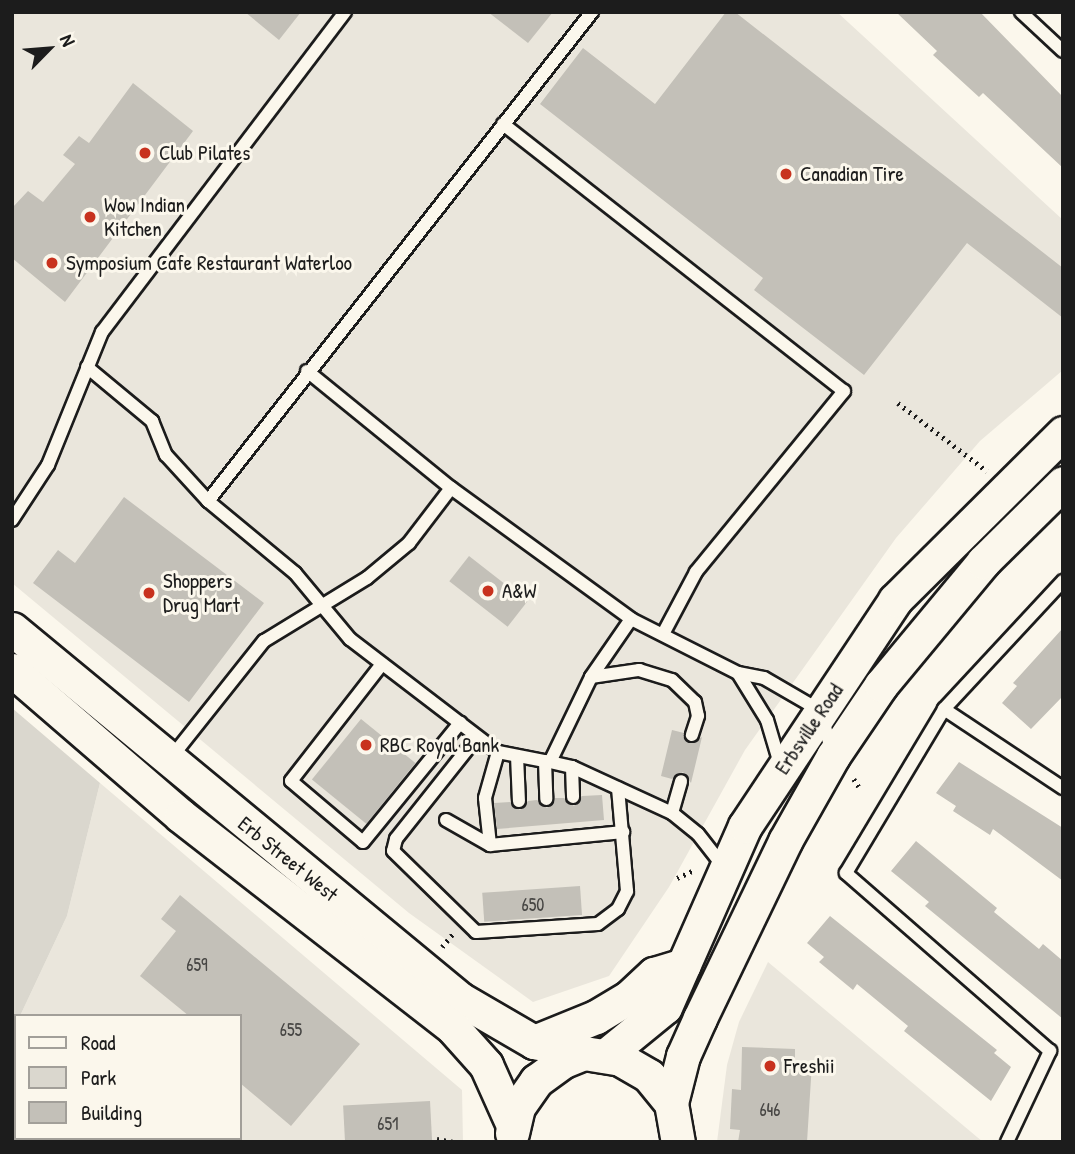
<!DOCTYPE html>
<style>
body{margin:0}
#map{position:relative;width:1075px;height:1154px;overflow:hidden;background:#fbf7ec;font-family:"Patrick Hand",sans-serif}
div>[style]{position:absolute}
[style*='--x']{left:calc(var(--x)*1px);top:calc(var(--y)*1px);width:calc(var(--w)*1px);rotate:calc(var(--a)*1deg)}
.built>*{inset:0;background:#eae6dc}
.green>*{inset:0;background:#dad7ce}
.building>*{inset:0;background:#c3c0b8;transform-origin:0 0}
.path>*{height:4.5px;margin-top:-2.25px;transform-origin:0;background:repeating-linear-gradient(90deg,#1c1c1c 0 2px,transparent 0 7px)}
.roads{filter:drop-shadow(2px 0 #1c1c1c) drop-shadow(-2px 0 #1c1c1c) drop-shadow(0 2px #1c1c1c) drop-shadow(0 -2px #1c1c1c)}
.service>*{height:12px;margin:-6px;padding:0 6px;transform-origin:6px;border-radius:6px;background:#fbf7ec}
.secondary>*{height:33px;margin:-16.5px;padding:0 16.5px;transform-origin:16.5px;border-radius:16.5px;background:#fbf7ec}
.dots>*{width:19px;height:19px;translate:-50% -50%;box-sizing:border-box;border:4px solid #fbf7ec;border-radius:50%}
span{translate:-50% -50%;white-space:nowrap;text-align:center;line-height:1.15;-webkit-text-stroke:6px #fbf7ec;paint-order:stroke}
.number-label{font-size:18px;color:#464543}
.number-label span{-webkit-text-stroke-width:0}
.poi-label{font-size:21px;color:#1c1c1c}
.left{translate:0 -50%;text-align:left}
.street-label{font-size:21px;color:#1c1c1c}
.frame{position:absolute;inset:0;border:14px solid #1c1c1c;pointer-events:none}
.legend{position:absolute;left:14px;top:1014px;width:228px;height:126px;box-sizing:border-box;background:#fbf7ec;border:2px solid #a29f99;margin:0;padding:9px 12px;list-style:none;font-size:21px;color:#1c1c1c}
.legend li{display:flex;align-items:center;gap:14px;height:35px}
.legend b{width:35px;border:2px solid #a29f99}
.north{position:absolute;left:14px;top:14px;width:70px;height:70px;-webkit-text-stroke:5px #fbf7ec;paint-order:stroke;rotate:65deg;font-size:19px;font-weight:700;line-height:28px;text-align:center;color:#1c1c1c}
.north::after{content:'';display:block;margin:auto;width:24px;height:32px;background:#1c1c1c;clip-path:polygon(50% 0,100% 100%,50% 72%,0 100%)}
</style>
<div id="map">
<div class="built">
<i style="clip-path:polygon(12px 12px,837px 12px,1063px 220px,1063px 370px,980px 441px,896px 538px,745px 750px,669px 887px,609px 976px,533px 1002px,409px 913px,12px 583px)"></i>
<i style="clip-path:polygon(100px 783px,462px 1090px,463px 1142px,12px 1142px,16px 1025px,16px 1138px,240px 1138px,240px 1016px,20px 1016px,67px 916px)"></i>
<i style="clip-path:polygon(768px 962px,983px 1142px,717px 1142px,727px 1065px,739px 1022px)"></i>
</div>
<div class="green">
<i style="clip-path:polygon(12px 708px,100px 783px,67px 916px,20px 1016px,16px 1016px,12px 1033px)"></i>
</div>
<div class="building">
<i style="clip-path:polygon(245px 12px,301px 12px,279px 40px)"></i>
<i style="clip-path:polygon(488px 12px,553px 12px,528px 43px)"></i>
<i style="clip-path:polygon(726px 12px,735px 12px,1063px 268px,1063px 318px,967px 243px,864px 375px,754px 290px,763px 278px,540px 104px,583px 48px,655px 104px)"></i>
<i style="clip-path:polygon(896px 12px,980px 12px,1063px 97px,1063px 168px,983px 93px,979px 97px,933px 55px,937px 51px)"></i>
<i style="clip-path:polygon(133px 83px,193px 131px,65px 302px,12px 258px,12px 208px,28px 191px,43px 202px,75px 164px,63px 155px,79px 136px,89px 143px)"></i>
<i style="clip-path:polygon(124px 497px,264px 603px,189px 702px,33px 583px,58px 550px,75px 563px)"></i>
<i style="left:469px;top:556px;width:74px;height:32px;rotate:38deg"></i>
<i style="clip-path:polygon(1063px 628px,1063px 696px,1031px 729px,1002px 703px,1017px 686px,1013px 683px)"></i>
<i style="left:361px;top:719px;width:70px;height:78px;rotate:39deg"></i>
<i style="clip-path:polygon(672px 730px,684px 733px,690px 743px,702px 737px,691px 783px,683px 772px,672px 779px,661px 776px)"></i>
<i style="clip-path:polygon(959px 762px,1063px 828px,1063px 881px,993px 829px,990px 835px,953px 811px,956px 806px,936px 793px)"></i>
<i style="clip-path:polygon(602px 795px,604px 820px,497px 829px,494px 803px,510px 802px,520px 810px,528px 801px,537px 800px,547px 808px,555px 798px,564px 798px,574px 806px,582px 796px)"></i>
<i style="clip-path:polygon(916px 841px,997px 908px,994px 912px,1039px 949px,1043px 944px,1063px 961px,1063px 1019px,925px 906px,929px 902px,891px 871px)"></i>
<i style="left:580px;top:886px;width:29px;height:98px;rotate:86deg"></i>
<i style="clip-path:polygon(180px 895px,360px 1044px,291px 1126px,240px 1083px,240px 1016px,189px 1016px,140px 976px,176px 931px,161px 919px)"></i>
<i style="clip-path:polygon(830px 916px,997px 1050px,994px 1053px,1011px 1067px,991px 1101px,904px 1031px,908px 1026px,857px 984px,853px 990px,819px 962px,824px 957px,807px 943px)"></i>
<i style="clip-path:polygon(742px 1047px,795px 1049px,795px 1062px,812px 1063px,807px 1142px,738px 1142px,740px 1130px,730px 1129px,732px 1089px,741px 1090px)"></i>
<i style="left:430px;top:1101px;width:41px;height:87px;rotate:87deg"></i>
</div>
<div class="path">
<i style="--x:898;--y:403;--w:112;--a:37.4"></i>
<i style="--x:854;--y:779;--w:9;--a:58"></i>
<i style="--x:677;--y:878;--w:19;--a:-25"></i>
<i style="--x:442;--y:947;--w:19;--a:-51"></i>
<i style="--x:437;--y:1139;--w:17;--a:10"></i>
</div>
<div class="roads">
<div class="service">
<i style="--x:1021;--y:12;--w:57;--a:42.9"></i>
<i style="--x:503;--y:124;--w:433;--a:38.1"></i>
<i style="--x:844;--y:391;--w:234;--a:129.3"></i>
<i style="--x:696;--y:572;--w:70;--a:118"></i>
<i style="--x:87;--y:367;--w:85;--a:39.7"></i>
<i style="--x:152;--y:421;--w:37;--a:68"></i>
<i style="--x:166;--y:455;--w:62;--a:47.6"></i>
<i style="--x:208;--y:501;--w:113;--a:39.6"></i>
<i style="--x:295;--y:573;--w:86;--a:50.2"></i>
<i style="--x:350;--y:639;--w:186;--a:37.4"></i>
<i style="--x:498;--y:752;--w:53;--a:10.9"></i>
<i style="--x:550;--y:762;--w:94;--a:-64.2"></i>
<i style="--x:591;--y:677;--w:70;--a:-55.4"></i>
<i style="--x:307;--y:371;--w:186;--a:39.1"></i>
<i style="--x:451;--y:488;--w:223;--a:36"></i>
<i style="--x:631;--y:619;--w:120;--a:26.8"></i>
<i style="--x:738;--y:673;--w:26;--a:11"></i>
<i style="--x:764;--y:678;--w:66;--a:30.1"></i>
<i style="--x:821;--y:711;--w:40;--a:75.6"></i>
<i style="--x:208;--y:501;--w:622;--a:-51.86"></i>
<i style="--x:12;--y:520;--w:66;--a:-56.8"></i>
<i style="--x:48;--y:465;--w:144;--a:-67.9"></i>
<i style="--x:102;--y:332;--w:402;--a:-52.8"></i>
<i style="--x:382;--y:664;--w:148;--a:127.9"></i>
<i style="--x:291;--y:781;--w:94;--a:40.3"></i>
<i style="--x:363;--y:842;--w:154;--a:-50.8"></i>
<i style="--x:738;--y:673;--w:55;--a:58.3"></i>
<i style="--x:767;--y:720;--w:46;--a:73.5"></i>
<i style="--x:591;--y:677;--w:49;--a:-8.3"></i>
<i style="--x:639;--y:670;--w:34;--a:17"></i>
<i style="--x:672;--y:680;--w:32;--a:44"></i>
<i style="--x:695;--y:702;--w:14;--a:78"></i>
<i style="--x:698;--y:716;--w:20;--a:108"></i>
<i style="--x:944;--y:709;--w:143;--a:33.6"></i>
<i style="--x:477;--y:737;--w:130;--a:128.5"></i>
<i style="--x:396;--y:839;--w:12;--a:104"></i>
<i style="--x:393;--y:851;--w:116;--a:44.3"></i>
<i style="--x:476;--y:932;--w:122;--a:-3.8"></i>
<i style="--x:598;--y:924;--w:25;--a:-37"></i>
<i style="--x:618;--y:909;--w:20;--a:-63"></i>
<i style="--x:627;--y:891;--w:103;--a:-95"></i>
<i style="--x:498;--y:752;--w:48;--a:105.8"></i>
<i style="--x:485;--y:798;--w:47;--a:83.9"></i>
<i style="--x:490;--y:845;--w:134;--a:-5.6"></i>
<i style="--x:517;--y:756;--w:45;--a:87.5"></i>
<i style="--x:170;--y:759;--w:151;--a:-51.5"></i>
<i style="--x:264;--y:641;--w:121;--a:-31.5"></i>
<i style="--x:367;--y:578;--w:55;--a:-39.8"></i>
<i style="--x:409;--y:543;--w:69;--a:-52.6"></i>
<i style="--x:545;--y:761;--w:38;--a:88"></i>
<i style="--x:550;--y:762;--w:23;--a:13"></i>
<i style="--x:572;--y:767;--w:110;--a:24.7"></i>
<i style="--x:672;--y:813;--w:33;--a:39"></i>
<i style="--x:698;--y:834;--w:41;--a:52"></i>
<i style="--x:572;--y:767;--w:30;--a:88"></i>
<i style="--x:672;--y:813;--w:33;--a:-74"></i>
<i style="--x:446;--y:820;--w:51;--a:29.6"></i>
<i style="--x:1007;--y:1142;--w:101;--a:-64.7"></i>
<i style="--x:1050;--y:1051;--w:271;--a:-138.9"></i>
<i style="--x:846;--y:873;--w:191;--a:-59.1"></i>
<i style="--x:944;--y:709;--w:175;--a:-47.1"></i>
</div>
<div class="secondary">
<i style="--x:12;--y:629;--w:581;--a:39.55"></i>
<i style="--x:460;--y:999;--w:86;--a:30.2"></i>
<i style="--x:534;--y:1042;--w:51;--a:12.4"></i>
<i style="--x:12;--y:670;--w:223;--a:40.8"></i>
<i style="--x:181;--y:816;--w:345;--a:37.9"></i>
<i style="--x:453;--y:1028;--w:50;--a:48.3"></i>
<i style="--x:486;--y:1065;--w:66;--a:65.8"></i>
<i style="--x:534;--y:1042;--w:67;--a:-22"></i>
<i style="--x:596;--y:1017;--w:39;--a:-31"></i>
<i style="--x:629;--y:997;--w:34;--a:-43"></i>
<i style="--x:654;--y:974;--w:31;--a:-17"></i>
<i style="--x:605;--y:1056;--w:77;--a:-39.2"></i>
<i style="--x:665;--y:1007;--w:198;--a:-66.2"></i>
<i style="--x:745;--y:826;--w:271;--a:-56.4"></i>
<i style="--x:895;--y:600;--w:237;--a:-44.8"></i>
<i style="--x:671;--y:1103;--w:49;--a:-75.7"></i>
<i style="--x:683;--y:1056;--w:42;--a:-65.9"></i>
<i style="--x:700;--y:1018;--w:196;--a:-64.3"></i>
<i style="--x:785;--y:841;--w:98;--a:-60.5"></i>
<i style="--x:833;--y:756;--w:86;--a:-55.9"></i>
<i style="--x:881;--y:685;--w:160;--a:-50.3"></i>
<i style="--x:983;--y:562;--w:112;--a:-44.6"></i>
<i style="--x:512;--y:1133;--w:27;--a:-77"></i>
<i style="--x:518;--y:1107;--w:32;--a:-55"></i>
<i style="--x:536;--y:1081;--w:34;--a:-36"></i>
<i style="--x:564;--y:1061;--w:22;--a:-22"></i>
<i style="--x:584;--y:1053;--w:36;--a:9"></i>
<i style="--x:620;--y:1059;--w:34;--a:30"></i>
<i style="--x:649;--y:1076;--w:35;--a:51"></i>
<i style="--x:671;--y:1103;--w:40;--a:80"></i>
</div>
</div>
<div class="dots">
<i style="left:145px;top:153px;background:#c8321e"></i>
<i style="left:786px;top:174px;background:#c8321e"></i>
<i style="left:90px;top:217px;background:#c8321e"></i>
<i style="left:52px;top:263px;background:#c8321e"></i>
<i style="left:488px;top:591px;background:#c8321e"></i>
<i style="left:149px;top:593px;background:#c8321e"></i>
<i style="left:366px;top:745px;background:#c8321e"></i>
<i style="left:770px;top:1066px;background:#c8321e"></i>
</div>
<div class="number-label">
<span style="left:533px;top:905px">650</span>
<span style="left:197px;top:965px">659</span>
<span style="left:291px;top:1030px">655</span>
<span style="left:770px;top:1110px">646</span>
<span style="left:388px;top:1124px">651</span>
</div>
<div class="poi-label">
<span class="left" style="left:159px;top:153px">Club Pilates</span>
<span class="left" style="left:800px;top:174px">Canadian Tire</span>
<span class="left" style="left:104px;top:217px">Wow Indian<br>Kitchen</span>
<span class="left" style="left:66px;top:263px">Symposium Cafe Restaurant Waterloo</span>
<span class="left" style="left:163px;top:593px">Shoppers<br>Drug Mart</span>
<span class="left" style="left:502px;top:591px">A&amp;W</span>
<span class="left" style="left:380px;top:745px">RBC Royal Bank</span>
<span class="left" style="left:784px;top:1066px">Freshii</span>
</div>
<div class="street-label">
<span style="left:809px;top:729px;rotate:-56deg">Erbsville Road</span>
<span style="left:288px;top:859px;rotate:39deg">Erb Street West</span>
</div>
<div class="frame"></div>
<ul class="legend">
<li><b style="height:9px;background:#fbf7ec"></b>Road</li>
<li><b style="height:19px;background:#dad7ce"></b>Park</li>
<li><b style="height:19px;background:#c3c0b8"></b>Building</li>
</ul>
<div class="north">N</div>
</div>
